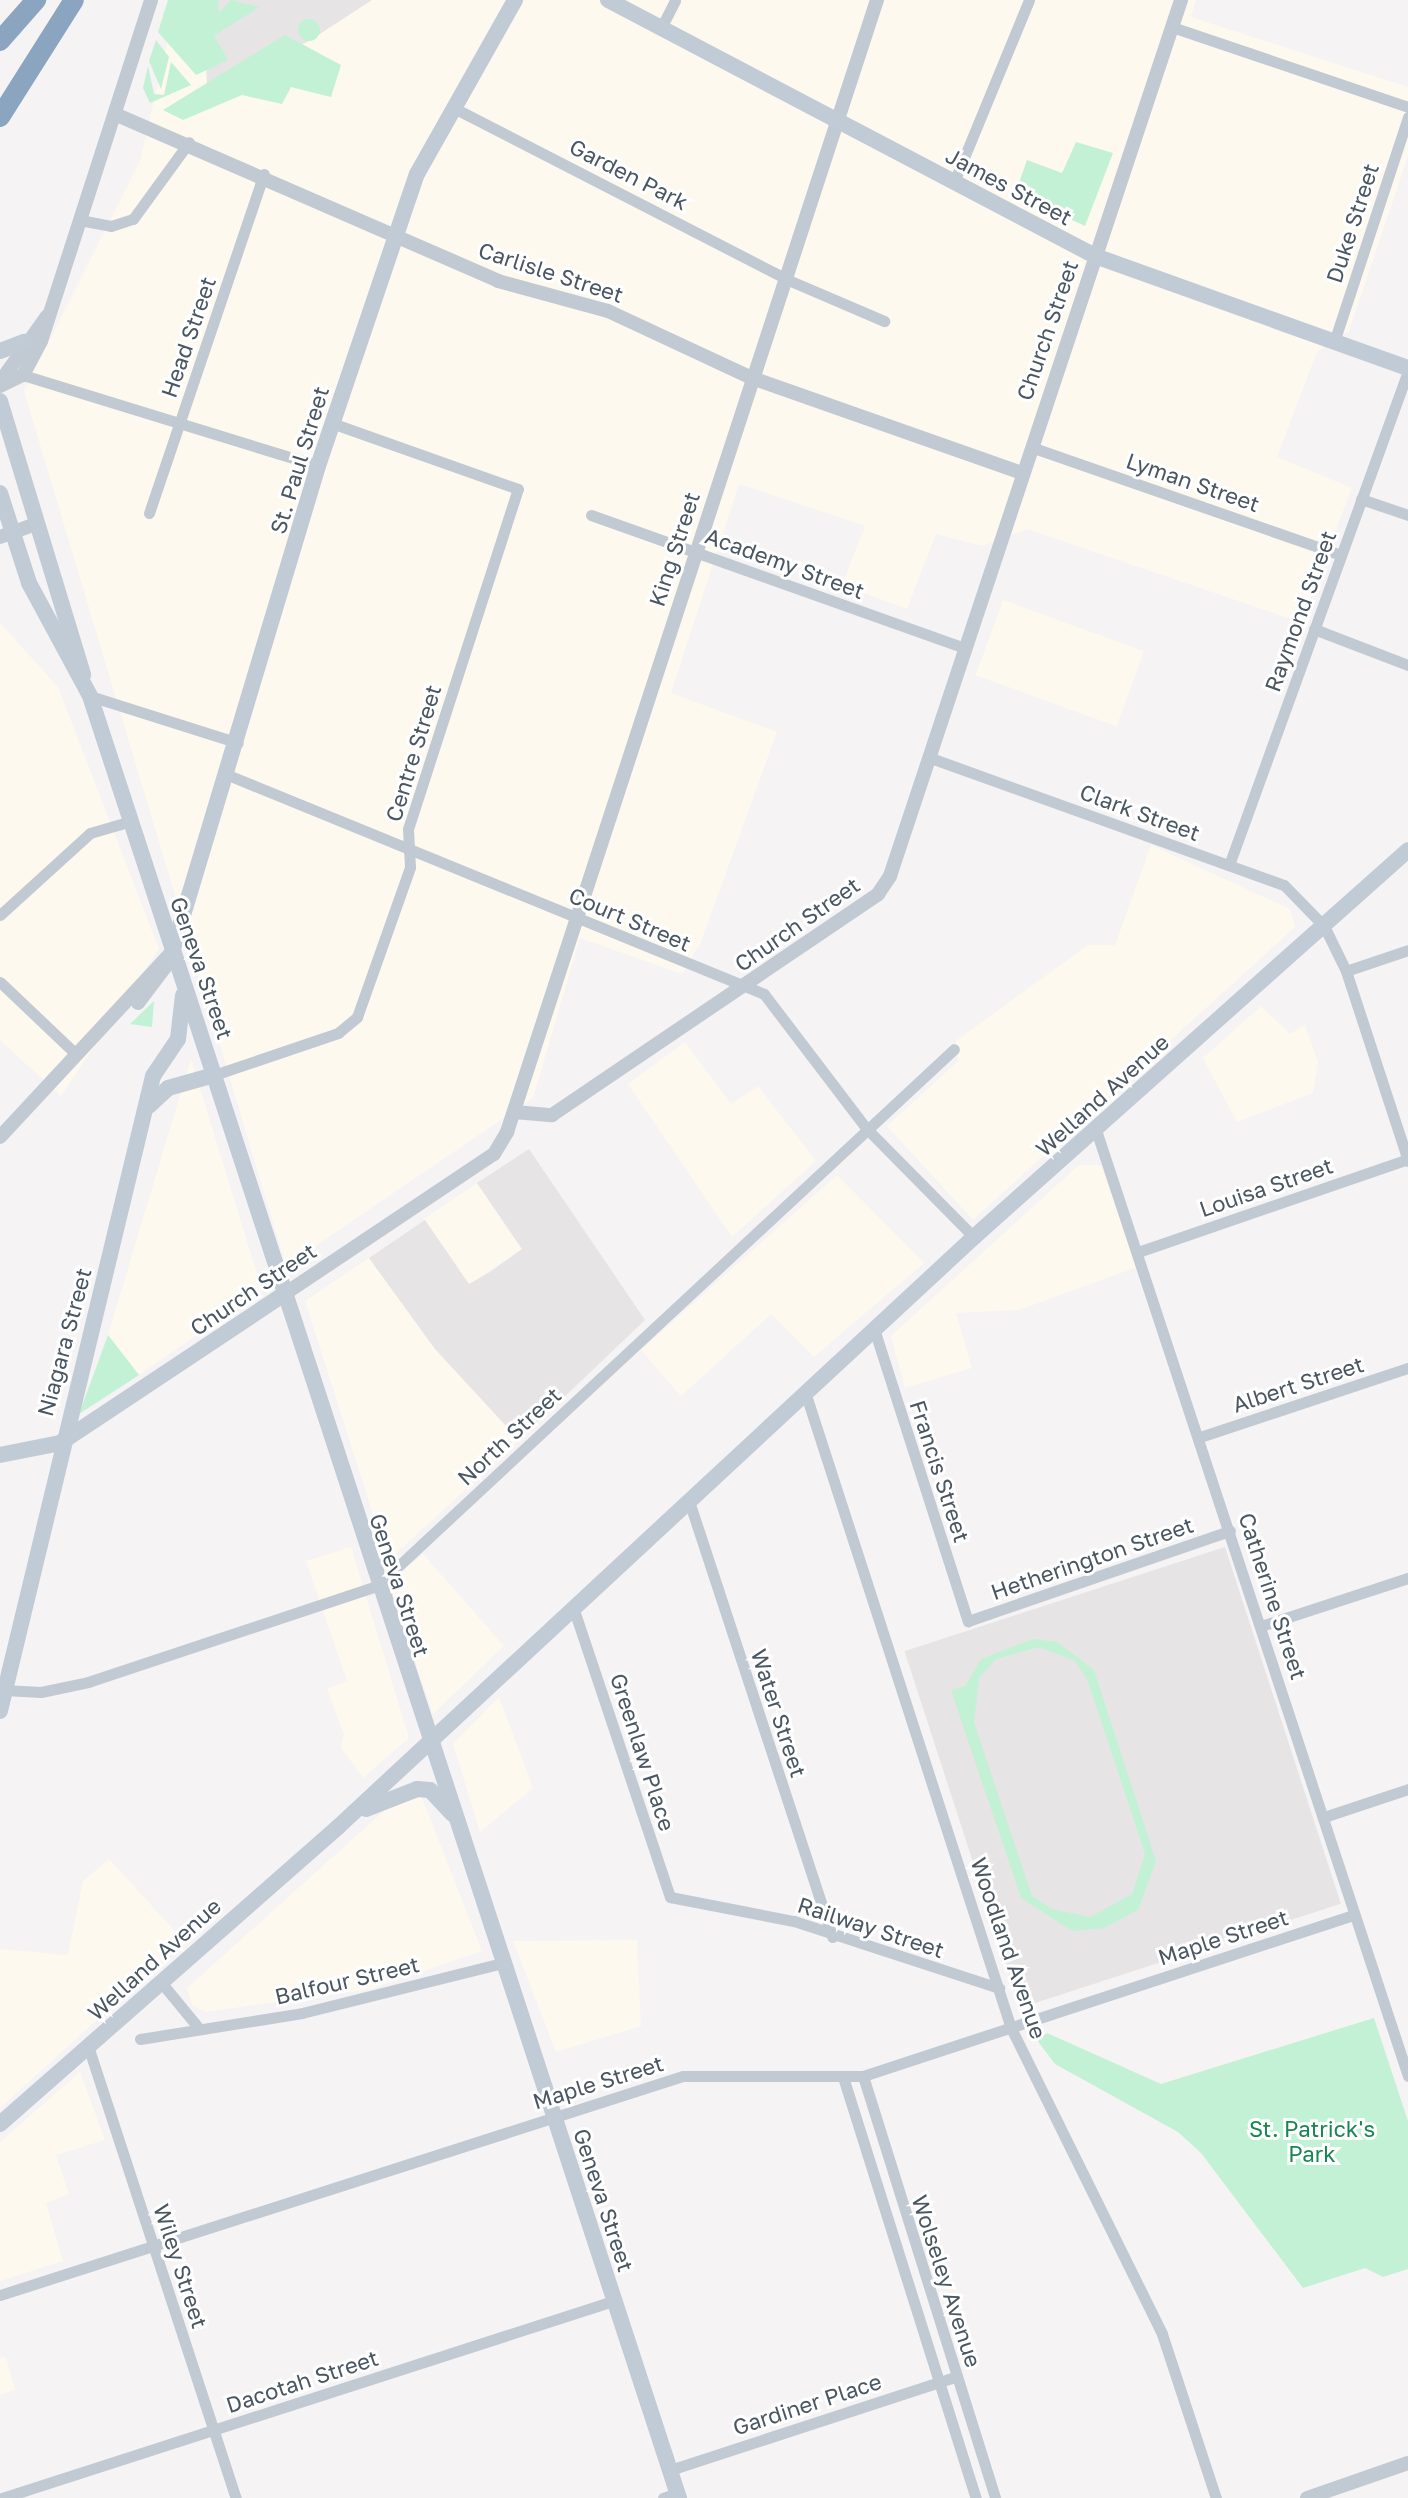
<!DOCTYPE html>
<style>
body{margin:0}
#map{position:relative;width:1408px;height:2498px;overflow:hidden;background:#f5f3f3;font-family:"Golos Text",sans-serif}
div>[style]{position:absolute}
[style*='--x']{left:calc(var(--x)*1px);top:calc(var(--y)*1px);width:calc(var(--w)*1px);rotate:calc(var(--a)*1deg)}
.commercial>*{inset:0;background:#fdf9ef;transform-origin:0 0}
.education>*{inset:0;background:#e6e4e5;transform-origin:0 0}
.green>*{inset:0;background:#c3f1d5}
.round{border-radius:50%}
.minor>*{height:11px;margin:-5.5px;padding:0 5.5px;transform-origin:5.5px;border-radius:5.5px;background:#c1cad2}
.tertiary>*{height:14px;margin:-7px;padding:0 7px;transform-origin:7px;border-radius:7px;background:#c1cad2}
.secondary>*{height:16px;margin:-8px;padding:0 8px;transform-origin:8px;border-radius:8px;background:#c1cbd6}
.motorway>*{height:20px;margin:-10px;padding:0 10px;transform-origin:10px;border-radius:10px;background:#8ba5c1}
span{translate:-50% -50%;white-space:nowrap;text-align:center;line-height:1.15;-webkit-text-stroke:6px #fff;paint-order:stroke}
.street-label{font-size:22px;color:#4a5661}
.park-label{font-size:22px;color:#17864f}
</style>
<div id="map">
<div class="commercial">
<i style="clip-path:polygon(177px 0,1196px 0,1191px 17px,1408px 87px,1408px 156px,1349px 331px,1317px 352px,1277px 457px,1352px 488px,1300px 622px,1027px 529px,982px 546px,936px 534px,907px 609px,842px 585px,865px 526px,739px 484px,671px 693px,777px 732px,701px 942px,682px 974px,580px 938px,533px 1098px,286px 1266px,24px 391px,140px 161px)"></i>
<i style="left:1003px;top:600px;width:150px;height:80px;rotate:20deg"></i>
<i style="clip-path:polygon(0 623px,58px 687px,159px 949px,61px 1096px,0 1040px)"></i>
<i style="clip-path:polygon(1151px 845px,1290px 909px,1295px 927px,973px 1220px,887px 1126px,958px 1061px,956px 1041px,1088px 945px,1115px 945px)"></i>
<i style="clip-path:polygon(1261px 1006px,1290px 1034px,1305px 1025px,1318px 1062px,1313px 1093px,1237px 1122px,1203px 1058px)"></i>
<i style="clip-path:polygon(685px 1042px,731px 1104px,758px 1086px,816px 1161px,732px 1237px,628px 1084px)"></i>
<i style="clip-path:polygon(191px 1059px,262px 1290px,139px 1375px,108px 1335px)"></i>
<i style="clip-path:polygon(1079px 1165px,1101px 1165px,1137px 1267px,1019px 1310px,956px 1313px,972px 1368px,905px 1388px,891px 1336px)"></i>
<i style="clip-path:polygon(837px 1175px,924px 1263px,814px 1357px,771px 1314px,681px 1396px,641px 1350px)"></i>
<i style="left:477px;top:1183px;width:80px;height:64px;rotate:56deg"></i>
<i style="clip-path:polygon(369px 1258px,435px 1349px,519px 1440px,388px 1561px,305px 1301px)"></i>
<i style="clip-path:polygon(351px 1547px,409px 1738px,363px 1778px,341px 1747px,344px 1734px,327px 1689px,347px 1681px,306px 1561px)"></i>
<i style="clip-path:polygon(423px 1554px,504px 1646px,433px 1714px,388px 1582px)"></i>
<i style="clip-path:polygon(499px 1697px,533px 1788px,480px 1832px,453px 1744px)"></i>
<i style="clip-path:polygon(406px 1791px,422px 1798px,482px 1951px,371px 1989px,205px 2012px,192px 2005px,187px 1988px)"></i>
<i style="clip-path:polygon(109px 1859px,184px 1941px,0 2108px,0 1949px,68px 1955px,83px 1881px)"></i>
<i style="clip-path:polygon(637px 1940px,641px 2026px,556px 2052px,513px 1941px)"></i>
<i style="clip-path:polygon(80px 2072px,105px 2140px,56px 2155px,69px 2194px,46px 2203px,63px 2261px,0 2281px,0 2142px)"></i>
<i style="clip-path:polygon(6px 2357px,15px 2390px,0 2395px,0 2358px)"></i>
</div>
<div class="education">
<i style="clip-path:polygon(204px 0,372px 0,309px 41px,207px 88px)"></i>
<i style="clip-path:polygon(529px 1149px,645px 1320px,519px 1440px,435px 1349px,369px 1258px,425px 1220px,469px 1284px,490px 1272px,522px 1249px,477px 1183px)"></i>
<i style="left:1225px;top:1547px;width:375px;height:337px;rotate:72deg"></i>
</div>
<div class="green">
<i style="clip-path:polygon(168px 0,218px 0,219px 13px,231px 0,259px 7px,214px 36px,228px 60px,196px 75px,158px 32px)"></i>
<i class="round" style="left:298px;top:19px;width:22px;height:22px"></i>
<i style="clip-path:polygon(285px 35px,341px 65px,331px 97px,291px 87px,282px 104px,242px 95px,183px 120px,163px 110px)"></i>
<i style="clip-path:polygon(156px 40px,169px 57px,161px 89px,149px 61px)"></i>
<i style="clip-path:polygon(171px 62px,191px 85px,150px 103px,143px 88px,148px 66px,154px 94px,164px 95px)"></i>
<i style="clip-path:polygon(1076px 142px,1113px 153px,1085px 226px,1015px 194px,1027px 160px,1062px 173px)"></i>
<i style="clip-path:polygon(154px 1001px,152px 1027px,130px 1024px)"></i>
<i style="clip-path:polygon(108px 1335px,139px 1375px,79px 1414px)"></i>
<i style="clip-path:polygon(evenodd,1033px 1639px,1057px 1642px,1094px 1670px,1156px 1861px,1138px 1910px,1104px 1928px,1072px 1931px,1021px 1898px,951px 1690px,965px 1686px,981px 1659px,1033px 1639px,1039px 1647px,1074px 1660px,1087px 1679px,1145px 1854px,1132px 1894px,1090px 1917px,1052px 1909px,1032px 1896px,974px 1722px,979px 1678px,996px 1659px,1039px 1647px)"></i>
<i style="clip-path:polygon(1374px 2018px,1408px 2121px,1408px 2269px,1383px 2277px,1365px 2268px,1303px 2288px,1201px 2153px,1178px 2132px,1055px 2064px,1037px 2040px,1047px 2033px,1161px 2084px)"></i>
</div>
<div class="minor">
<i style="--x:1172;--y:27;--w:249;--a:18.7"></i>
<i style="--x:661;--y:28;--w:31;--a:-63"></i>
<i style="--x:452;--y:107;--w:376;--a:27.2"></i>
<i style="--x:786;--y:279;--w:107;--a:23.2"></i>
<i style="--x:954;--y:182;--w:197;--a:-67.6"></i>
<i style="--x:85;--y:221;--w:26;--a:11"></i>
<i style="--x:111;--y:226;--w:23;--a:-18"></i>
<i style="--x:133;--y:219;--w:95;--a:-54"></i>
<i style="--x:1334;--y:342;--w:237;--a:-71.8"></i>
<i style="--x:23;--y:375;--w:309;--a:17.1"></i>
<i style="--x:1031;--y:447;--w:328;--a:19.2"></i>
<i style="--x:1361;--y:499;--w:50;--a:18.8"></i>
<i style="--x:149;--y:513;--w:358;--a:-71.3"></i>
<i style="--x:591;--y:515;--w:397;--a:19.6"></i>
<i style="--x:1314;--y:629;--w:101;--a:21"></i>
<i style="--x:90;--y:696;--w:155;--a:17.6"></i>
<i style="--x:928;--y:757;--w:378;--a:19.8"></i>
<i style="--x:1284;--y:885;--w:57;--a:45.7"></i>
<i style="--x:1324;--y:926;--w:50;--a:63.9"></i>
<i style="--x:1346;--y:971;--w:200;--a:71.9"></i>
<i style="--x:228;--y:775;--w:579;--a:22.22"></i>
<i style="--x:764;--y:994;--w:170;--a:52.7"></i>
<i style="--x:867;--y:1129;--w:152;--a:45.3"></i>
<i style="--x:1229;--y:865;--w:525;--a:-70.08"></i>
<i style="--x:0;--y:915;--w:122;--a:-42.3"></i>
<i style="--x:90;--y:833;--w:43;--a:-16.3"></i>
<i style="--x:1346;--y:971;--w:65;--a:-18.7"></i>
<i style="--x:0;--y:982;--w:106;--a:43.5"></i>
<i style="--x:214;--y:1075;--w:131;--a:-18.7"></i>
<i style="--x:338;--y:1033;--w:25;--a:-40"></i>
<i style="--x:357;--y:1017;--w:159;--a:-70.5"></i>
<i style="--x:410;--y:867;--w:38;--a:-93"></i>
<i style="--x:408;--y:829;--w:357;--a:-72.1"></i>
<i style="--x:518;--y:489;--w:197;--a:-160.5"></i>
<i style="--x:1096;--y:1130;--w:996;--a:71.75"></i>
<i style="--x:1138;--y:1252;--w:286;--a:-19"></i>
<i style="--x:875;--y:1332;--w:304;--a:72.2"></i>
<i style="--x:968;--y:1621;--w:277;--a:-19"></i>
<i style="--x:806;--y:1395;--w:665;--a:72.06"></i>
<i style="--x:1011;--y:2028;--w:341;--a:63.7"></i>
<i style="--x:1162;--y:2334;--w:173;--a:71.8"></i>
<i style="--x:1200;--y:1437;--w:219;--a:-18.4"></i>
<i style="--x:689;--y:1501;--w:459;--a:71.8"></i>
<i style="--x:573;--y:1607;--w:306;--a:71.5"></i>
<i style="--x:670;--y:1897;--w:126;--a:11"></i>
<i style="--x:794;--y:1921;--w:216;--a:18.1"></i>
<i style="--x:1261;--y:1626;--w:155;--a:-18.1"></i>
<i style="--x:4;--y:1690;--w:37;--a:3"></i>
<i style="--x:41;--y:1692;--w:48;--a:-12"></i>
<i style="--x:88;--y:1682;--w:305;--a:-18.4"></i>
<i style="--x:377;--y:1586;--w:788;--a:-42.94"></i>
<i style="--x:1324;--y:1817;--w:89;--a:-18.4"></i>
<i style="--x:160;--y:1981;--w:58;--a:50.6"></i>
<i style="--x:140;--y:2039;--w:164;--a:-9.1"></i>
<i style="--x:302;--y:2013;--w:207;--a:-14"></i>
<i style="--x:88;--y:2046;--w:476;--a:71.9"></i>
<i style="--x:863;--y:2076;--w:442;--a:72.6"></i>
<i style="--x:843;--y:2077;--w:442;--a:72.5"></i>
<i style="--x:0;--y:2295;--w:717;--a:-17.78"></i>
<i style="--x:683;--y:2076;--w:180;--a:0"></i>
<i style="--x:863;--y:2076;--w:516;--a:-18.19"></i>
<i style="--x:670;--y:2470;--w:302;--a:-18.1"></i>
<i style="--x:2;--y:2498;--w:642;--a:-17.87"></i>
<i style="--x:663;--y:2498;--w:15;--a:-20"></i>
</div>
<div class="tertiary">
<i style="--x:117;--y:115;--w:416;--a:23.5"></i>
<i style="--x:498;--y:281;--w:114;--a:15.3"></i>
<i style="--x:608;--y:311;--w:159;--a:25"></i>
<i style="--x:752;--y:378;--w:286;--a:19.4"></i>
<i style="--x:0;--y:382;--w:81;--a:-54.5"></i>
<i style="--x:0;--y:386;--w:25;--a:-26"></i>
<i style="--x:23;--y:375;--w:38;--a:-62"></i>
<i style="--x:41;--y:341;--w:358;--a:-72.1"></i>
<i style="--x:0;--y:537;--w:38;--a:-20"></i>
<i style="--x:138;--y:1003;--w:46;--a:-52.9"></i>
<i style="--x:514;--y:1112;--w:38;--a:5"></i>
<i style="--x:552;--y:1115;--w:394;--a:-34.1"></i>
<i style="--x:878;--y:894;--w:22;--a:-56"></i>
<i style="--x:890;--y:876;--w:923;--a:-71.62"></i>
<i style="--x:0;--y:1137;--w:251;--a:-47.1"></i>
<i style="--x:283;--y:1295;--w:254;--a:-33.8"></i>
<i style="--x:494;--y:1154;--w:26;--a:-59"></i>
<i style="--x:507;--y:1132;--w:1191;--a:-71.9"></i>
<i style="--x:1307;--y:2498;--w:107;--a:-19.1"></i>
</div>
<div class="secondary">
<i style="--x:608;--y:0;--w:550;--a:27.73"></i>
<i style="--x:1095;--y:256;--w:332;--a:19.7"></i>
<i style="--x:0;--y:351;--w:26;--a:-21"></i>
<i style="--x:0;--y:401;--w:286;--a:73.1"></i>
<i style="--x:0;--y:493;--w:95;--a:72.1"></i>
<i style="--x:29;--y:583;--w:128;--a:61.6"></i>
<i style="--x:90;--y:696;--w:1896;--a:71.9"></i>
<i style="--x:172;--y:952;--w:507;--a:-73.28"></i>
<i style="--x:318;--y:466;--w:308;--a:-71.3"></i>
<i style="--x:417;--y:174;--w:200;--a:-60.6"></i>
<i style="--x:149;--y:1106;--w:26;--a:-43"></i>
<i style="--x:168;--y:1088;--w:48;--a:-15.8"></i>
<i style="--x:0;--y:1455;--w:61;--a:-11.3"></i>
<i style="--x:60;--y:1443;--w:268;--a:-33.6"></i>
<i style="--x:0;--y:1711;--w:653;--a:-76.45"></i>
<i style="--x:153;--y:1076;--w:45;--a:-56"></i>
<i style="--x:178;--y:1039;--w:44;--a:-83.5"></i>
<i style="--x:366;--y:1809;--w:55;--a:-21.4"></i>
<i style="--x:417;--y:1789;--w:13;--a:4"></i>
<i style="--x:430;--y:1790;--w:33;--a:47"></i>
<i style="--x:0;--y:2124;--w:450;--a:-41.3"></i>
<i style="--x:338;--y:1827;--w:868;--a:-42.85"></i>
<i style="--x:974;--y:1237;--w:581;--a:-41.72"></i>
</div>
<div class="motorway">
<i style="--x:0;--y:41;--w:55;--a:-48.7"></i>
<i style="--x:0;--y:117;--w:138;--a:-57.7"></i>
</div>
<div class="street-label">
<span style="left:629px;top:174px;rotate:27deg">Garden Park</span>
<span style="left:1009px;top:186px;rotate:28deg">James Street</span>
<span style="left:1352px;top:223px;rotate:-72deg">Duke Street</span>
<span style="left:551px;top:272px;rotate:18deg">Carlisle Street</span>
<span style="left:1047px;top:330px;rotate:-71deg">Church Street</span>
<span style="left:188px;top:337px;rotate:-71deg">Head Street</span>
<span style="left:299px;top:460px;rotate:-73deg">St. Paul Street</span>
<span style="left:1193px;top:482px;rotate:19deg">Lyman Street</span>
<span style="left:674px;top:549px;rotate:-72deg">King Street</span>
<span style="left:785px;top:563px;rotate:20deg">Academy Street</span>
<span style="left:1300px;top:611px;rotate:-70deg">Raymond Street</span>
<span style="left:413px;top:753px;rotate:-73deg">Centre Street</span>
<span style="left:1140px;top:812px;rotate:20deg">Clark Street</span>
<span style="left:630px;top:919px;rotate:23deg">Court Street</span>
<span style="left:797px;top:924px;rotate:-35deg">Church Street</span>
<span style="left:202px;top:968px;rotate:71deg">Geneva Street</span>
<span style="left:1102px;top:1095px;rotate:-42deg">Welland Avenue</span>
<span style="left:1266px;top:1187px;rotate:-19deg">Louisa Street</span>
<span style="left:253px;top:1289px;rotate:-34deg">Church Street</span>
<span style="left:64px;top:1342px;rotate:-75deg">Niagara Street</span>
<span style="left:1298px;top:1384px;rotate:-18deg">Albert Street</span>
<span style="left:509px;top:1436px;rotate:-43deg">North Street</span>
<span style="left:940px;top:1471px;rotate:72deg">Francis Street</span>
<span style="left:1092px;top:1558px;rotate:-19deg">Hetherington Street</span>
<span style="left:400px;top:1585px;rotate:72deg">Geneva Street</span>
<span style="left:1273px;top:1596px;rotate:72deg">Catherine Street</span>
<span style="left:779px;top:1713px;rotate:72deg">Water Street</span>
<span style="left:643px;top:1752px;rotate:72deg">Greenlaw Place</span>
<span style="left:871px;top:1927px;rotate:18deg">Railway Street</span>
<span style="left:1223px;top:1937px;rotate:-18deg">Maple Street</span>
<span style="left:1009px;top:1948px;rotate:71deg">Woodland Avenue</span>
<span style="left:154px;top:1959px;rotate:-42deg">Welland Avenue</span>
<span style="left:347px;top:1980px;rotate:-13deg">Balfour Street</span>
<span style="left:598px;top:2082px;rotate:-17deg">Maple Street</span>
<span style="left:604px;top:2200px;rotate:72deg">Geneva Street</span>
<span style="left:181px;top:2266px;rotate:72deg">Wiley Street</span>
<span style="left:947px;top:2281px;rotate:72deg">Wolseley Avenue</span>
<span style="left:302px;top:2381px;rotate:-18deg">Dacotah Street</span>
<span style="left:807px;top:2404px;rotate:-18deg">Gardiner Place</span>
</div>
<div class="park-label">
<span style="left:1312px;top:2141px">St. Patrick's<br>Park</span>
</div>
</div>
